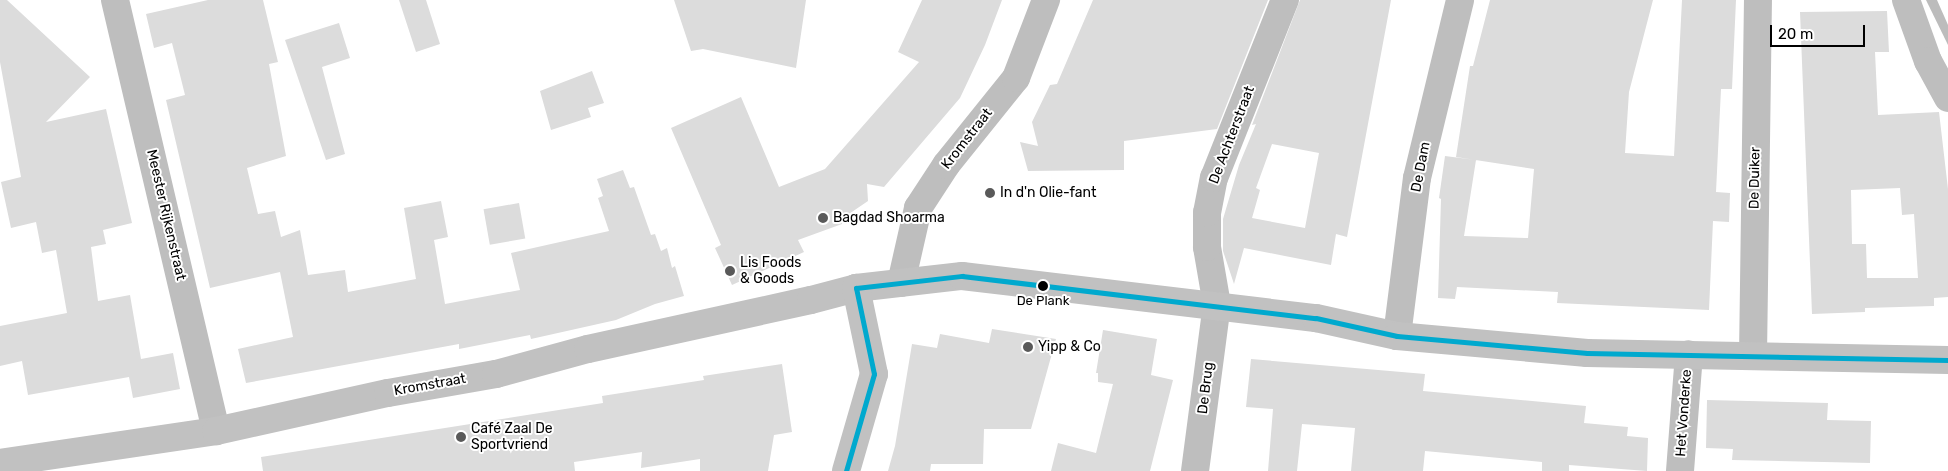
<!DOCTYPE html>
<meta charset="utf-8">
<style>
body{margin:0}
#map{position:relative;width:1948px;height:471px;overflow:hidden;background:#fff;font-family:Rubik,sans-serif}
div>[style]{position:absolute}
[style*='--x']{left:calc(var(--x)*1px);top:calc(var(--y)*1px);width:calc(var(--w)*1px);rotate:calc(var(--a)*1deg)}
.water>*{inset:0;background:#bcbcbc}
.building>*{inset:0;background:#dcdcdc;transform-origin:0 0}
.street>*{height:28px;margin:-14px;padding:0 14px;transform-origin:14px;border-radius:14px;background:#bebebe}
.secondary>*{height:28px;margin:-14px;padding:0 14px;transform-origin:14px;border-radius:14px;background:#c1c1c1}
.bus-1>*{height:5px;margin:-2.5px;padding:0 2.5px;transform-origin:2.5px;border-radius:2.5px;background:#00a9ce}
.dots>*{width:14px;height:14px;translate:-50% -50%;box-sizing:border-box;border:2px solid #fff;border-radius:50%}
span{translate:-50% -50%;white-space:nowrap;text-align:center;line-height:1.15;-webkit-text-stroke:4px #fff;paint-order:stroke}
.bus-label{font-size:13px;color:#000}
.street-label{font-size:14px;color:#000}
.poi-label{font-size:14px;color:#000}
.left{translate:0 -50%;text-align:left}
.scale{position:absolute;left:1770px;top:25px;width:95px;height:22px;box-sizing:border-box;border:2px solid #000;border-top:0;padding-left:6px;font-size:15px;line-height:18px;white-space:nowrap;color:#000;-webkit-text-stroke:4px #fff;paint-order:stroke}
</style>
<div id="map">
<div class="water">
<i style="clip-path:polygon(1926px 0,1937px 0,1948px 25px,1948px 45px)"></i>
</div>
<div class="building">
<i style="clip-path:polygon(0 0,7px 0,90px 77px,46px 122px,106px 109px,132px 223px,103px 230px,106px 244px,91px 247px,98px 301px,130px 295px,141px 359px,173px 353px,180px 389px,133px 398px,129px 377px,28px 395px,22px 361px,0 366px,0 326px,67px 313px,56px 250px,42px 253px,36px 222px,11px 228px,1px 182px,21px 177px,0 62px)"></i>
<i style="clip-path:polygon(208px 0,263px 0,278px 62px,269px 64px,286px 156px,247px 168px,258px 214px,275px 211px,281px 237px,300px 230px,308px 275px,345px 270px,348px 292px,416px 279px,404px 208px,441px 201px,448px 237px,434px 240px,445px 304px,520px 290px,511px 253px,609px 231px,598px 198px,603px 196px,597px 179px,623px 170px,630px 188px,634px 187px,651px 235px,655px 234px,661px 251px,667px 248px,672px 268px,675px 266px,684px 296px,655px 304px,616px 320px,531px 339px,530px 335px,459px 349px,459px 344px,246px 383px,238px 349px,293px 337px,280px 272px,210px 288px,166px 100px,185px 95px,172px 43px,154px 48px,146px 14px)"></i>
<i style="clip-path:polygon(399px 0,426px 0,440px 44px,416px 52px)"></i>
<i style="clip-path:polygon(674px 0,806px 0,796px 68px,703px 49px,691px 51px)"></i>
<i style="clip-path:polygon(922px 0,1002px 0,985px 45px,960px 98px,884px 187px,867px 184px,868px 201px,843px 218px,842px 224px,798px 240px,804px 252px,732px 285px,715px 248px,721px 245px,671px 128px,741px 97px,779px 187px,825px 169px,919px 62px,898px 52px)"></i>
<i style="clip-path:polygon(1093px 0,1268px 0,1217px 129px,1124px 141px,1124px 170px,1028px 171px,1020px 142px,1038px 146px,1032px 122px,1050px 85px,1057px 84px)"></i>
<i style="clip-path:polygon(evenodd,1300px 0,1391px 0,1347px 237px,1336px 234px,1331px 265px,1244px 248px,1234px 284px,1223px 251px,1223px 219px,1239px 165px,1256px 124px,1252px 125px,1300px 0,1272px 144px,1319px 153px,1305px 228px,1252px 218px,1260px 190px,1256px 188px,1272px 144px)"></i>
<i style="clip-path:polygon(1490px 0,1653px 0,1629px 92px,1625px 153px,1674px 156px,1682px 0,1736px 0,1732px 89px,1721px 89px,1716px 192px,1730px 193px,1729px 222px,1713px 221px,1709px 310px,1557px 303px,1558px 292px,1457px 287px,1455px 299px,1438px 298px,1441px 199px,1439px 198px,1445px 156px,1476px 160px,1464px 236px,1528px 238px,1534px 169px,1456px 157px,1470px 66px,1473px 66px)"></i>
<i style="clip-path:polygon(evenodd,1887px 11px,1889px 52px,1875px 52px,1878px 115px,1939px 112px,1948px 189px,1948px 297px,1934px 298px,1934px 306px,1865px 308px,1865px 312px,1812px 314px,1800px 12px,1887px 11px,1900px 188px,1902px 215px,1914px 214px,1918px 278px,1867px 278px,1866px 244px,1852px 244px,1851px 190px,1900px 188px)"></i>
<i style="clip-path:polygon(339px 23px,350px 58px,322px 67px,345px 154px,326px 160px,285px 40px)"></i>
<i style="clip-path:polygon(592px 71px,604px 103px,588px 108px,591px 117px,551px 130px,540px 91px)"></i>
<i style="left:519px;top:203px;width:36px;height:36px;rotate:80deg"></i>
<i style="clip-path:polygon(992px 329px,1056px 339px,1031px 429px,984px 429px,983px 464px,931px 464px,930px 471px,888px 471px,895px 446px,912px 344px,937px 348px,940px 334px,989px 343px)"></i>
<i style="clip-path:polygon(1103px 330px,1157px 339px,1151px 375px,1173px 380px,1150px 471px,1051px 471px,1058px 443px,1096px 453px,1113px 384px,1098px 382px,1098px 373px,1096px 373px)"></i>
<i style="clip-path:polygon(1251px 359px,1425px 374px,1423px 391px,1586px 406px,1584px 423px,1628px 427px,1627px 436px,1648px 438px,1647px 471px,1569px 465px,1569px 471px,1542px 471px,1542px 462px,1425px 451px,1423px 471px,1351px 471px,1355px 428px,1302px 424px,1297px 471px,1268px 471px,1273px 409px,1246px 407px)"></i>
<i style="clip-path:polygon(782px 364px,792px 432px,774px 435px,768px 471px,700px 471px,700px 459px,641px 468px,642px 452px,574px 462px,575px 471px,263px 471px,261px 457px,603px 403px,602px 396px,704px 380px,703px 376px)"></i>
<i style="clip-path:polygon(1707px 400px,1828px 403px,1827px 420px,1871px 421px,1870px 463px,1732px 460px,1733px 449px,1706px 448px)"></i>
</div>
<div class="street">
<i style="--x:115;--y:0;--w:443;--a:76.8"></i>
<i style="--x:1906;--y:0;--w:65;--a:70.2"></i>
<i style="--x:1928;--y:61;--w:42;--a:61.6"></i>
<i style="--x:901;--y:283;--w:77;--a:-77.2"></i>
<i style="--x:918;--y:208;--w:51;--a:-56.9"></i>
<i style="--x:946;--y:165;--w:112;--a:-51.2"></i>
<i style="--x:1016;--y:78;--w:84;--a:-69"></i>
<i style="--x:1397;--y:336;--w:159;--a:-82.8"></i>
<i style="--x:1417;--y:178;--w:183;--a:-76.4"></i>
<i style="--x:1753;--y:356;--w:356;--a:-89.2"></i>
<i style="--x:1195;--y:471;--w:167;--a:-82.5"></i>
<i style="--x:1217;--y:305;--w:59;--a:-99.8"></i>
<i style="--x:1207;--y:247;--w:34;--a:-90"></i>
<i style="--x:1207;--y:213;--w:36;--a:-79"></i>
<i style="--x:1214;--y:178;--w:192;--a:-68.3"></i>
<i style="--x:1680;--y:471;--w:117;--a:-85.6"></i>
</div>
<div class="secondary">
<i style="--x:0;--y:463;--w:218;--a:-8.4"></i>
<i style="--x:216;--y:431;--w:176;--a:-12.5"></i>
<i style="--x:388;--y:393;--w:110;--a:-10"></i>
<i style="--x:496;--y:374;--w:95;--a:-15.2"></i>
<i style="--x:588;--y:349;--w:228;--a:-12.4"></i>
<i style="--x:811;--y:300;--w:47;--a:-14.9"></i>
<i style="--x:856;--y:288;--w:107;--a:-6.5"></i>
<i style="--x:962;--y:276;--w:356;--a:6.8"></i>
<i style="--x:1316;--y:318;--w:83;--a:12.5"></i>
<i style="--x:1397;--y:336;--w:191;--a:5.1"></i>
<i style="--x:1587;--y:353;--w:361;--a:1.1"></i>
<i style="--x:846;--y:471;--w:101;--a:-73.9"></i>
<i style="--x:874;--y:374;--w:88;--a:-101.8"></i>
</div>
<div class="bus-1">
<i style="--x:856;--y:288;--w:107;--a:-6.5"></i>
<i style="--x:962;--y:276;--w:356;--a:6.8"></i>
<i style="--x:1316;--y:318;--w:83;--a:12.5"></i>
<i style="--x:1397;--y:336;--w:191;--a:5.1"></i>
<i style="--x:1587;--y:353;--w:361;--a:1.1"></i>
<i style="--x:846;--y:471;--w:101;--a:-73.9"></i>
<i style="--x:874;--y:374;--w:88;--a:-101.8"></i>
</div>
<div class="dots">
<i style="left:990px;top:193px;background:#595959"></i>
<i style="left:823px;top:218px;background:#595959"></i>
<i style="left:730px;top:271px;background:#595959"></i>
<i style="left:1043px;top:286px;background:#000"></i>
<i style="left:1028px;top:347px;background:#595959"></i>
<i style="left:461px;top:437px;background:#595959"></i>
</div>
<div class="bus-label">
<span style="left:1043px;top:301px">De Plank</span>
</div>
<div class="street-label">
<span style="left:1232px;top:135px;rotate:-69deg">De Achterstraat</span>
<span style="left:967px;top:139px;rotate:-52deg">Kromstraat</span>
<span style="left:1421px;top:167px;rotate:-79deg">De Dam</span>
<span style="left:1755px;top:178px;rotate:-89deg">De Duiker</span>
<span style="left:166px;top:215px;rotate:77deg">Meester Rijkenstraat</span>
<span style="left:430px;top:385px;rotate:-10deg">Kromstraat</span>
<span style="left:1206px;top:388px;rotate:-83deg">De Brug</span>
<span style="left:1684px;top:413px;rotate:-86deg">Het Vonderke</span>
</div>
<div class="poi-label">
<span class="left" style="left:1000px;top:193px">In d'n Olie-fant</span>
<span class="left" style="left:833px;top:218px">Bagdad Shoarma</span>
<span class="left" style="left:740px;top:271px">Lis Foods<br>&amp; Goods</span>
<span class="left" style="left:1038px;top:347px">Yipp &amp; Co</span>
<span class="left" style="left:471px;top:437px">Café Zaal De<br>Sportvriend</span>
</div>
<div class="scale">20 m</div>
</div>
